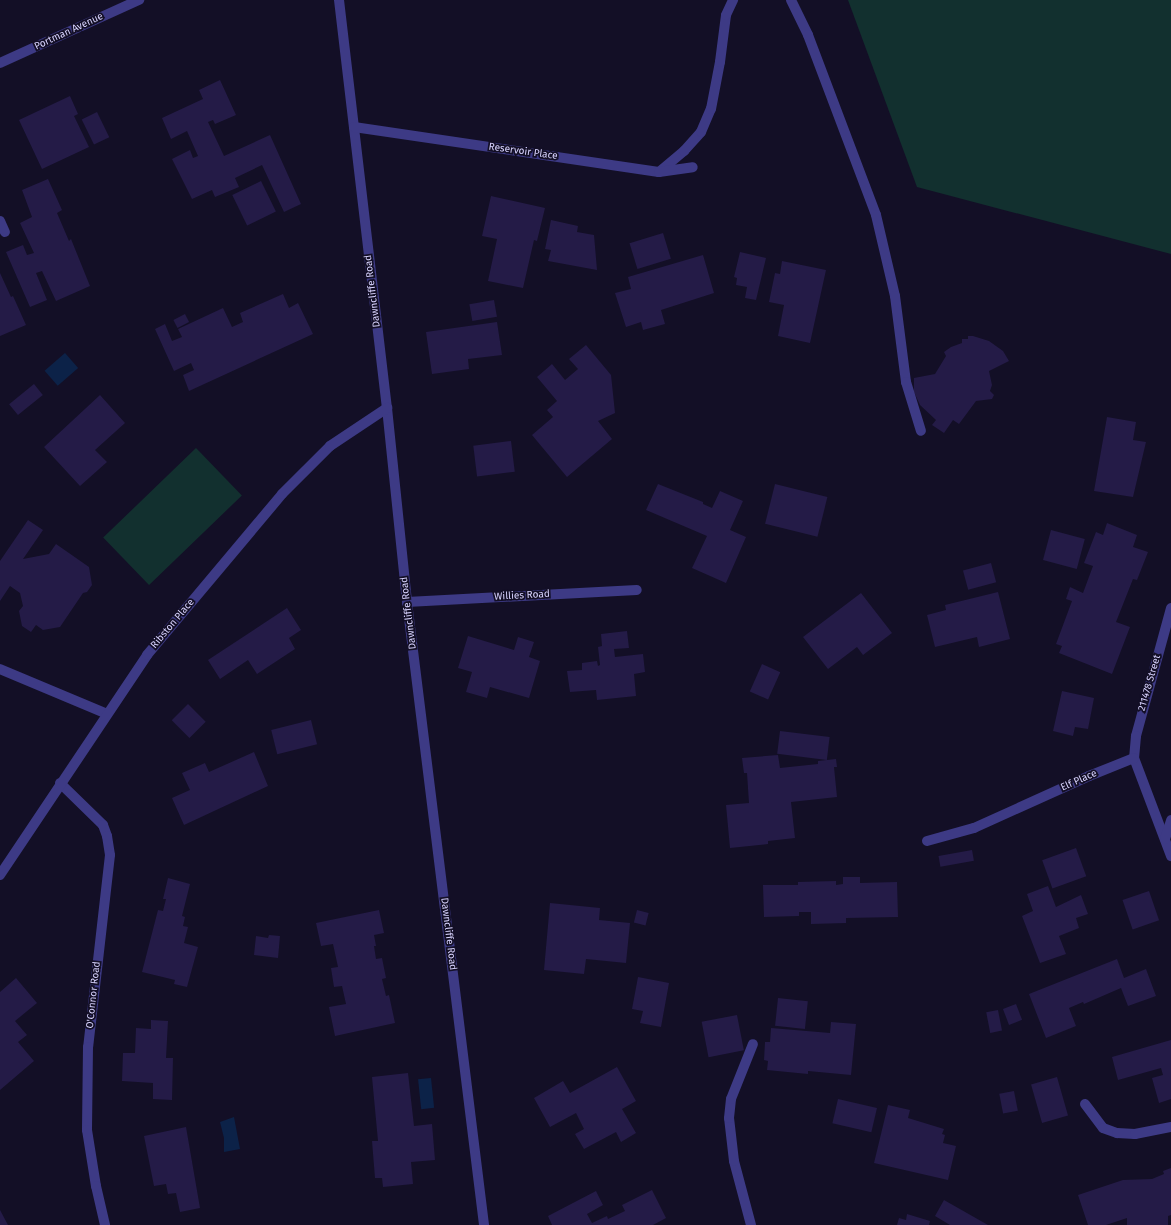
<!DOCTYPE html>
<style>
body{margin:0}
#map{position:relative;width:1171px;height:1225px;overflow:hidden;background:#130f26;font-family:"Fira Sans",sans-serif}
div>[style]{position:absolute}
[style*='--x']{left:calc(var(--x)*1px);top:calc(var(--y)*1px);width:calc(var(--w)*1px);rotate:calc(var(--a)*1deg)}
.green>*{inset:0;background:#12302f;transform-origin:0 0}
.water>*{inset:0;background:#0c2248;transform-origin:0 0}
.building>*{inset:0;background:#241b47;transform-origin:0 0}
.lane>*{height:10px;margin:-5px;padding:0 5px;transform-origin:5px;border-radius:5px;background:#3d3a85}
.street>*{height:10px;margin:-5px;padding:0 5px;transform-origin:5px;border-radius:5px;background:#3d3a85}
span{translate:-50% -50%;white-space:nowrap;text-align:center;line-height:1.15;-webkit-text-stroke:3.5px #130f26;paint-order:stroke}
.street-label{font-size:10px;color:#d9d4ff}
</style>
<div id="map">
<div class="green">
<i style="clip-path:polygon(848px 0,1171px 0,1171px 254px,917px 187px)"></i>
<i style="left:196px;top:448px;width:66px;height:129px;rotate:46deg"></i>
</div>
<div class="water">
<i style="left:65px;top:353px;width:20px;height:27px;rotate:49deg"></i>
<i style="left:431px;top:1078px;width:30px;height:13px;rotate:84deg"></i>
<i style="clip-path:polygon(234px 1117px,240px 1149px,224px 1152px,224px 1138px,220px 1122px)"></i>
</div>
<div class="building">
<i style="clip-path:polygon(220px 80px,236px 115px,215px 124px,213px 120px,208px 122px,224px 156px,270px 135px,301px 204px,284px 212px,262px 165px,235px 178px,239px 187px,215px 197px,212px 190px,192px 199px,172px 159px,190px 150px,193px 158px,198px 156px,187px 131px,171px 139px,162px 118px,203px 99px,199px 90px)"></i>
<i style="clip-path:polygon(70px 96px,78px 114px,74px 116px,89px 147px,42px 169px,19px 120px)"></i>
<i style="left:97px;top:112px;width:28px;height:17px;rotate:64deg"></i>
<i style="clip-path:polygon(48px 179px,62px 210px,57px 213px,69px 241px,71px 239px,90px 286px,56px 301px,42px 271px,36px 273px,47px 300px,30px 307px,6px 252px,23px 245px,27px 255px,34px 253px,20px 223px,32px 217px,22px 190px)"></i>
<i style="left:261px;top:181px;width:34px;height:32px;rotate:64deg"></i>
<i style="clip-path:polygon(491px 196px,545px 208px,537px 241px,534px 240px,523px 288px,488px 281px,497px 239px,482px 236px)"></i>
<i style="clip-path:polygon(551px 220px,578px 226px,577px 232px,594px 235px,597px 270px,548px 261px,551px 250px,545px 249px)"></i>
<i style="left:663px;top:233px;width:27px;height:35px;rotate:73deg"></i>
<i style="clip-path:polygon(740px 252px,766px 258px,756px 300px,745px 298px,747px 287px,736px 285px,737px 278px,734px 277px)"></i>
<i style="clip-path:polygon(703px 255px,714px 293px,661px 310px,665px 324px,643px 330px,641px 322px,626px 327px,615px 293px,631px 289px,628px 277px)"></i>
<i style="clip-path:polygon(782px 261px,826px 270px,810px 343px,778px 336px,784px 305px,769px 302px,775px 273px,780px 274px)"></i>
<i style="clip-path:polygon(0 273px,11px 297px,13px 296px,26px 325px,0 336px)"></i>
<i style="clip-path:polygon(283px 294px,289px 308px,298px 303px,313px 334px,189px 391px,183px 375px,194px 370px,191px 363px,174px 371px,155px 329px,165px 324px,172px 341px,182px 337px,178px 329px,223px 308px,232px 327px,243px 322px,240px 313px)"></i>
<i style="left:494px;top:300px;width:17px;height:25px;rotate:80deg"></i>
<i style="left:185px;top:314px;width:9px;height:13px;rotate:63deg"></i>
<i style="clip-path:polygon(497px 322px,502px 355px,468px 359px,469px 369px,432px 374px,426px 332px)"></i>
<i style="clip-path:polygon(968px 336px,973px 336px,989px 341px,1003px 351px,1009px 361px,989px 371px,992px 385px,990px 391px,994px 395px,992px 399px,976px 401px,959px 424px,953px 420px,944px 433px,932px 425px,936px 420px,920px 405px,914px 392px,914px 378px,935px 374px,946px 356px,944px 352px,951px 347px,962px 343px,962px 339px,968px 339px)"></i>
<i style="clip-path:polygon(586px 345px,611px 375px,615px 413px,598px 421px,612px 439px,567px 477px,532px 435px,553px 417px,547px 410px,557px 401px,537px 377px,552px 364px,565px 380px,578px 369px,569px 359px)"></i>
<i style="left:34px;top:384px;width:14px;height:32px;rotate:51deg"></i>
<i style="clip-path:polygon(100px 395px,125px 423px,95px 450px,107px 462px,80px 486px,44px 447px)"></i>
<i style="clip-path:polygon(1107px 417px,1136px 422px,1133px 440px,1146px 442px,1133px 497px,1094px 491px)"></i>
<i style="left:511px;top:441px;width:31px;height:38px;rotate:83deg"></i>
<i style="clip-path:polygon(658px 484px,703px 502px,703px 504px,712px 508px,720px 491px,743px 501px,730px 530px,746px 537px,726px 583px,692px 568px,707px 536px,646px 510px)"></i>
<i style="left:775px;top:484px;width:54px;height:41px;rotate:14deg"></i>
<i style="clip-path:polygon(28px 520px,43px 530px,23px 559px,49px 554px,56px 544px,89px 567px,92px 585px,87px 592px,83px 593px,60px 627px,43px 630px,36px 625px,31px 632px,22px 626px,19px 611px,23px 606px,20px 593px,10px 586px,0 601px,0 561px)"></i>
<i style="clip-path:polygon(1107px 523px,1137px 535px,1133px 547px,1148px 552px,1137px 580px,1133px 579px,1116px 622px,1130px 627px,1112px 674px,1059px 653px,1062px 646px,1056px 644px,1072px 601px,1066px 599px,1070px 587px,1083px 593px,1093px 566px,1084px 563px,1096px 532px,1103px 535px)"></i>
<i style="left:1051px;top:530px;width:35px;height:31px;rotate:15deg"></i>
<i style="left:991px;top:563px;width:20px;height:29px;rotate:75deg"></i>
<i style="clip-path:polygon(998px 592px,1010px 639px,979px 647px,977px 637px,935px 647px,927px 615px,946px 610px,945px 605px)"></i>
<i style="clip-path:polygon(861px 593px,892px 633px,863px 655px,857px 647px,828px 669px,803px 637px)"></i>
<i style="clip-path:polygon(287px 608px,301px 630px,289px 638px,295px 649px,257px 674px,248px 660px,220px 679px,208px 660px)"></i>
<i style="clip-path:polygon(627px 631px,629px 648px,614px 649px,615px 657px,643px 654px,645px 672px,634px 674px,636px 696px,597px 700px,596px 690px,570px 692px,567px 671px,582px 670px,582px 663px,597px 661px,598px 666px,600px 665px,598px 647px,602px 646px,601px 634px)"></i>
<i style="clip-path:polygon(468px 636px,514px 650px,518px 637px,534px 642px,529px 657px,540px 661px,529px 698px,490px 687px,487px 698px,466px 692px,472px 672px,458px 668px)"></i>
<i style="left:762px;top:664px;width:20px;height:30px;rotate:24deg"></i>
<i style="clip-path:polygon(1062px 691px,1094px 698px,1088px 729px,1075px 727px,1073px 736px,1053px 731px)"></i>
<i style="left:188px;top:704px;width:25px;height:23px;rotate:45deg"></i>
<i style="left:311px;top:720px;width:25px;height:41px;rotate:76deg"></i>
<i style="left:780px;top:731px;width:50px;height:23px;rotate:7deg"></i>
<i style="clip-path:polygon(254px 752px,268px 786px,184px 825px,172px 798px,190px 790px,182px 773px,205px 763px,209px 772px)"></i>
<i style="clip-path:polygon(778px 755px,780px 768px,818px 764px,818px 761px,836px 759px,837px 767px,834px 767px,837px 797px,791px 802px,795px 838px,768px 841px,768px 844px,730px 848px,726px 805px,749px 803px,747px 773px,744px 773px,742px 758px)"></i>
<i style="left:1076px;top:848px;width:30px;height:36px;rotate:70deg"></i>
<i style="left:972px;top:850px;width:11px;height:34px;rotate:80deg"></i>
<i style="clip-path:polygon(843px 877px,860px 877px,860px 883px,897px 882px,898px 917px,846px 918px,846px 923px,811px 924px,811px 912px,799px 912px,799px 916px,764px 917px,763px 885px,798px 885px,798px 882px,836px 881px,836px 885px,843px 884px)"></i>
<i style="clip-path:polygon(168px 878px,190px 884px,182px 916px,185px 917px,183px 926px,188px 927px,184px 943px,198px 947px,187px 987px,174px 984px,175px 980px,142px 972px,158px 910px,163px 911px,166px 899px,163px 899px)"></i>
<i style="clip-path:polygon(1048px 886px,1056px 907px,1081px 895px,1088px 914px,1076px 918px,1079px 928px,1059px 936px,1066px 954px,1040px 963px,1022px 916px,1033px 911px,1027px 894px)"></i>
<i style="left:1149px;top:891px;width:31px;height:28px;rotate:71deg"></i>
<i style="clip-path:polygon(550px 903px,600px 908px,599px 920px,630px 923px,626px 963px,586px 959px,584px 974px,544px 970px)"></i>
<i style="clip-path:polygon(379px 910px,384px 933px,374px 935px,376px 946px,374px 946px,376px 959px,382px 958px,386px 978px,382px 979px,386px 996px,389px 995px,395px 1023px,335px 1036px,329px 1007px,346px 1004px,342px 986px,334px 987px,331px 968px,338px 967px,333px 944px,321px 946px,316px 923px)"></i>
<i style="left:637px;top:910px;width:12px;height:13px;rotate:14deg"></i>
<i style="clip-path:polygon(269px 935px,280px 936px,278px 958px,254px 955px,256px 936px,268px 938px)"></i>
<i style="clip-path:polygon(1117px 959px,1124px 978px,1146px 969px,1156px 996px,1128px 1006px,1121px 988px,1084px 1004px,1083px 1002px,1069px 1008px,1076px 1026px,1046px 1038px,1029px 994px)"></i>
<i style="clip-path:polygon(638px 977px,669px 983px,661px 1027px,640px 1023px,643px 1011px,632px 1009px)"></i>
<i style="clip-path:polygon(16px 978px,37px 1003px,15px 1021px,27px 1035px,18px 1042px,34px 1061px,0 1090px,0 992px)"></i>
<i style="left:778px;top:998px;width:30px;height:28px;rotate:6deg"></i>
<i style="left:1016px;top:1004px;width:17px;height:14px;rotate:69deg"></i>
<i style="left:998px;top:1010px;width:21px;height:12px;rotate:79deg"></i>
<i style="left:737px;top:1015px;width:36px;height:36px;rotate:79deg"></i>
<i style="clip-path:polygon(151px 1020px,168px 1021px,166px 1058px,173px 1058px,172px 1100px,153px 1099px,153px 1083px,122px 1081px,123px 1053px,135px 1053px,136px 1028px,151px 1029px)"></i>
<i style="clip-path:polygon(831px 1022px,856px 1024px,851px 1075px,808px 1071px,808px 1074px,767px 1070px,768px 1061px,764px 1060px,765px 1042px,770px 1042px,771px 1028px,830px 1033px)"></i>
<i style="clip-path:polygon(1171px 1040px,1171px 1099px,1159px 1103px,1152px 1078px,1163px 1075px,1161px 1068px,1118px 1080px,1112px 1057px)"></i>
<i style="clip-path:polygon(617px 1067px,636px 1101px,622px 1109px,636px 1133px,621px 1142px,616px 1132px,584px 1149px,575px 1134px,584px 1129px,576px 1113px,550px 1127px,534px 1098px,563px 1081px,570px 1093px)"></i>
<i style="clip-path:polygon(408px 1073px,414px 1126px,432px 1124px,435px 1160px,411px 1162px,413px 1184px,383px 1187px,382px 1178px,375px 1178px,372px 1141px,378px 1141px,372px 1077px)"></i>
<i style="left:1057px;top:1077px;width:40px;height:27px;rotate:74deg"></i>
<i style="left:1014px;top:1091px;width:20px;height:15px;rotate:79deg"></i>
<i style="left:838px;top:1099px;width:40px;height:25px;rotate:13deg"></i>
<i style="clip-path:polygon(888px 1105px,910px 1110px,908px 1118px,944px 1129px,942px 1134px,945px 1135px,943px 1143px,956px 1146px,948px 1180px,874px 1163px)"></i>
<i style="clip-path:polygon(186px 1127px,200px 1208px,180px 1212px,176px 1193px,168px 1194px,166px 1184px,154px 1186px,144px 1136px)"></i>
<i style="clip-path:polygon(1171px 1168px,1171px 1215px,1168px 1216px,1168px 1225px,1127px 1225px,1127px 1218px,1106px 1225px,1088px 1225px,1078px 1195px,1123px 1180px,1152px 1179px,1164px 1174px,1163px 1171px)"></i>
<i style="clip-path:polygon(652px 1190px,666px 1218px,653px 1225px,552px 1225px,548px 1216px,596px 1191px,603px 1205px,587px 1214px,592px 1223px,607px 1216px,608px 1219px,625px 1211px,622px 1205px)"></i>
<i style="clip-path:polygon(944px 1200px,988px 1225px,950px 1225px,935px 1216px)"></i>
<i style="clip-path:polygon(0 1210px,8px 1225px,0 1225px)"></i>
<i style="clip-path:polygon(907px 1214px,930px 1221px,929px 1225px,897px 1225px,899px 1218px,906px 1220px)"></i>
</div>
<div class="lane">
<i style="--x:791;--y:0;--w:39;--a:64"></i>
<i style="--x:808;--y:35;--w:192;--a:69.3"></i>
<i style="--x:876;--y:215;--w:83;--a:76.8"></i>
<i style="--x:895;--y:296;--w:87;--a:82.7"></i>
<i style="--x:906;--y:382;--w:51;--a:73"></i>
<i style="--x:659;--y:172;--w:33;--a:-40"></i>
<i style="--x:684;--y:151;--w:25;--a:-48"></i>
<i style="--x:701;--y:132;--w:25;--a:-67"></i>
<i style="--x:711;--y:109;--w:48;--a:-79.2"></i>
<i style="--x:720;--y:62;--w:47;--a:-82.7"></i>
<i style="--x:726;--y:15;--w:17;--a:-65"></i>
</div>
<div class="street">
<i style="--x:339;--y:0;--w:411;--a:83.3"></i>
<i style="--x:387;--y:408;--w:195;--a:84.1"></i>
<i style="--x:407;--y:602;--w:628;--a:82.95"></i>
<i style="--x:0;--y:63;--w:153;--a:-24.4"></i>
<i style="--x:354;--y:127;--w:308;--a:8.4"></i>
<i style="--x:659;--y:172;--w:34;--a:-8"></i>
<i style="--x:0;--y:221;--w:12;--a:66"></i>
<i style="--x:407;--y:602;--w:230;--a:-3"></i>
<i style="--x:1171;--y:608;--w:133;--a:105.3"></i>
<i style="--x:1136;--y:736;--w:22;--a:95"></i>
<i style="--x:1134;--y:758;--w:105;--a:69.3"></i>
<i style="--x:0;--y:669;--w:116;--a:22.8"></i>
<i style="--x:60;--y:783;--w:60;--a:44.3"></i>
<i style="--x:103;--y:825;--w:12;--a:70"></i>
<i style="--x:107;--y:836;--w:19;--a:81"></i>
<i style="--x:110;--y:855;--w:193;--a:96.5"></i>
<i style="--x:88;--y:1047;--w:83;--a:90.7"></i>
<i style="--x:87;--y:1130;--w:57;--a:80.9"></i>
<i style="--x:96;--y:1186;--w:40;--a:77"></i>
<i style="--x:1165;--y:839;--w:20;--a:-72"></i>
<i style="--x:927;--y:841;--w:49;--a:-15.5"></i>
<i style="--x:974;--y:828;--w:126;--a:-24.3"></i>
<i style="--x:1089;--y:776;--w:48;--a:-21.8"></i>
<i style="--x:0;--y:875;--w:265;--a:-56.2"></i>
<i style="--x:147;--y:655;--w:210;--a:-50"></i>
<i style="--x:282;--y:494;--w:68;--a:-45"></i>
<i style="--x:330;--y:446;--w:69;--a:-33.7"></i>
<i style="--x:1085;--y:1104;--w:30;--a:53"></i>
<i style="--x:1103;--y:1128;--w:15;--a:20"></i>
<i style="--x:1117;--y:1133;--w:18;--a:3"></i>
<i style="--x:1135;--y:1134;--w:37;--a:-11"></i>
<i style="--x:751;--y:1225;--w:66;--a:-104.9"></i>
<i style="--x:734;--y:1161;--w:43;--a:-96.6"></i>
<i style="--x:729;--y:1118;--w:19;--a:-84"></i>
<i style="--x:731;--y:1099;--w:59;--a:-68.2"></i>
</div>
<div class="street-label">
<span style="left:69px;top:32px;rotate:-25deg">Portman Avenue</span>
<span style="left:523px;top:152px;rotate:8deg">Reservoir Place</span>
<span style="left:373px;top:291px;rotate:-97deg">Dawncliffe Road</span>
<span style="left:522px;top:596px;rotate:-3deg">Willies Road</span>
<span style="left:409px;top:613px;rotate:-97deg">Dawncliffe Road</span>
<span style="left:173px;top:624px;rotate:-50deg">Ribston Place</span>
<span style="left:1150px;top:683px;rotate:-74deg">211478 Street</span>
<span style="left:1079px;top:781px;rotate:-24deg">Elf Place</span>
<span style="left:448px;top:934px;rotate:83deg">Dawncliffe Road</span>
<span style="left:94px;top:995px;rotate:-84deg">O'Connor Road</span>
</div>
</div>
